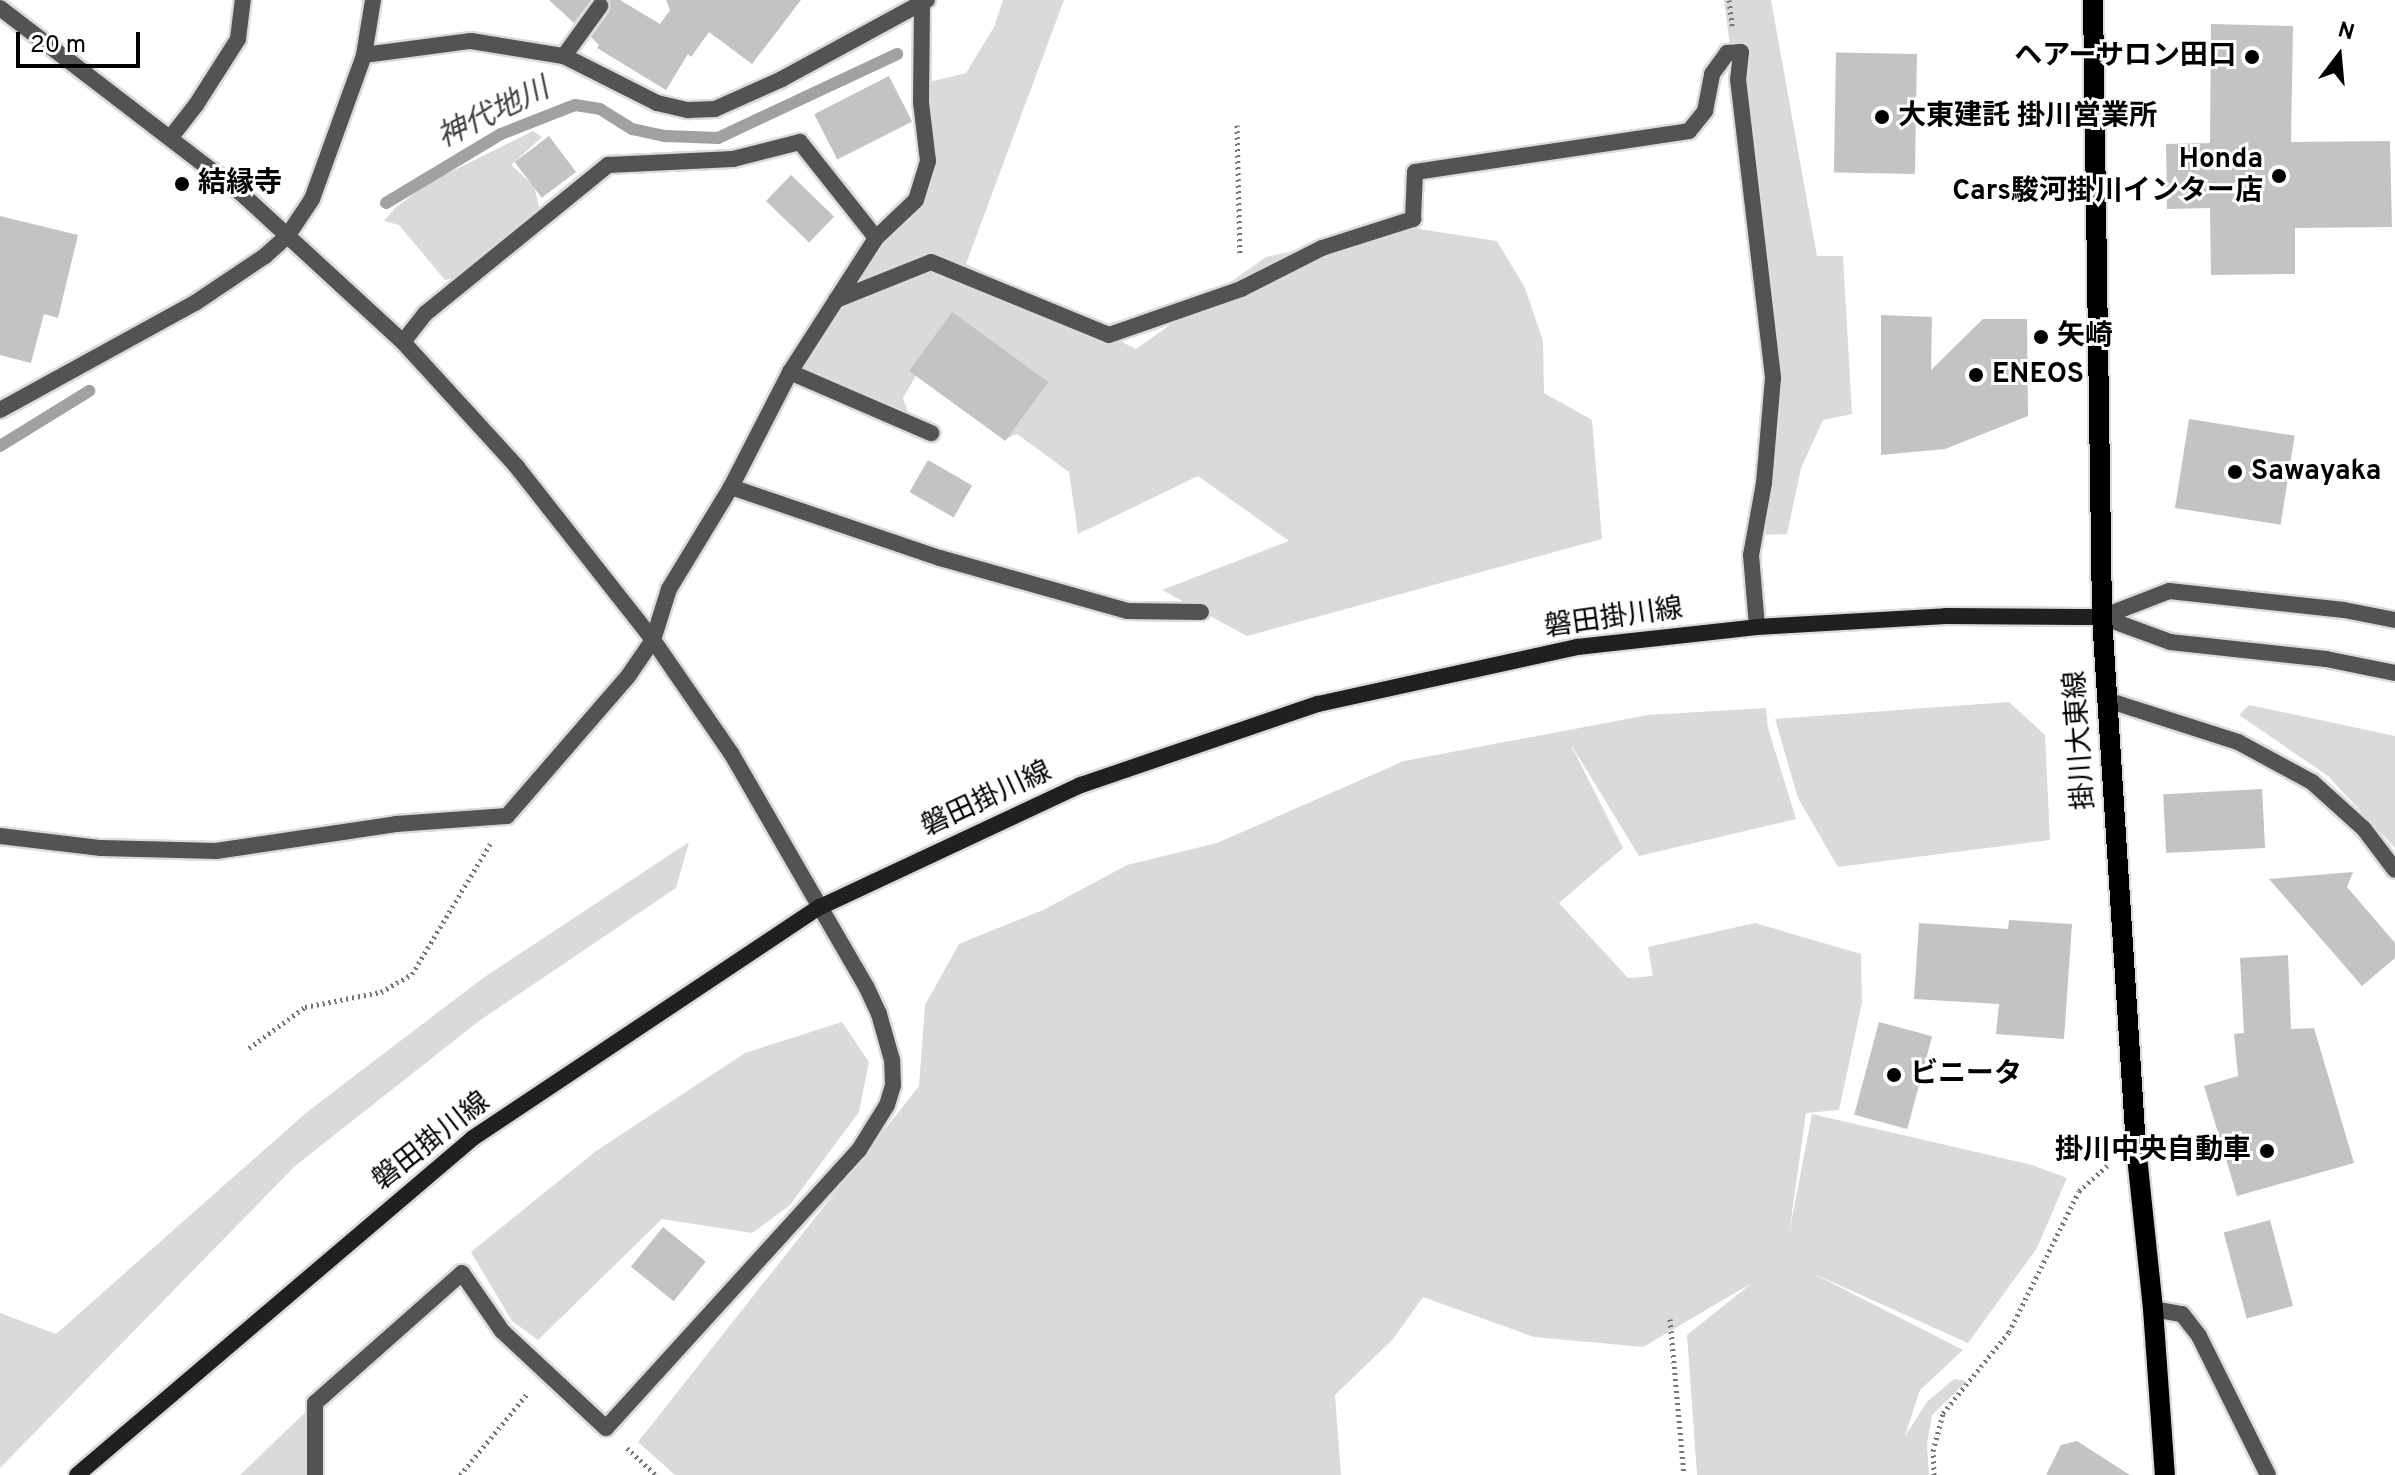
<!DOCTYPE html>
<meta charset="utf-8">
<style>
body{margin:0}
#map{position:relative;width:2395px;height:1475px;overflow:hidden;background:#fff;font-family:Overpass,"Noto Sans JP",sans-serif}
div>[style]{position:absolute}
[style*='--x']{left:calc(var(--x)*1px);top:calc(var(--y)*1px);width:calc(var(--w)*1px);rotate:calc(var(--a)*1deg)}
.green>*{inset:0;background:#dadada}
.stream>*{height:12px;margin:-6px;padding:0 6px;transform-origin:6px;border-radius:6px;background:#a1a1a1}
.building>*{inset:0;background:#c3c3c3;transform-origin:0 0}
.path>*{height:5px;margin-top:-2.5px;transform-origin:0;background:repeating-linear-gradient(90deg,#757575 0 2px,transparent 0 6px)}
.roads{filter:drop-shadow(2px 0 #dbdbdb) drop-shadow(-2px 0 #dbdbdb) drop-shadow(0 2px #dbdbdb) drop-shadow(0 -2px #dbdbdb)}
.service>*{height:16px;margin:-8px;padding:0 8px;transform-origin:8px;border-radius:8px;background:#535353}
.minor>*{height:16px;margin:-8px;padding:0 8px;transform-origin:8px;border-radius:8px;background:#535353}
.tertiary>*{height:16px;margin:-8px;padding:0 8px;transform-origin:8px;border-radius:8px;background:#535353}
.secondary>*{height:16px;margin:-8px;padding:0 8px;transform-origin:8px;border-radius:8px;background:#202020}
.primary>*{height:20px;margin:-10px;padding:0 10px;transform-origin:10px;border-radius:10px;background:#000}
.dots>*{width:22px;height:22px;translate:-50% -50%;box-sizing:border-box;border:4px solid #fff;border-radius:50%}
span{translate:-50% -50%;white-space:nowrap;text-align:center;line-height:1.15;-webkit-text-stroke:6px #fff;paint-order:stroke}
.poi-label{font-size:28px;color:#000;font-weight:700}
.right{translate:-100% -50%;text-align:right}
.left{translate:0 -50%;text-align:left}
.street-label{font-size:28px;color:#000}
.water-label{font-size:30px;color:#424242;font-style:italic}
.north{position:absolute;left:2299px;top:16px;width:80px;height:80px;-webkit-text-stroke:6px #fff;paint-order:stroke;rotate:16deg;font-size:22px;font-weight:700;line-height:32px;text-align:center;color:#000}
.north::after{content:'';display:block;margin:auto;width:28px;height:36px;background:#000;clip-path:polygon(50% 0,100% 100%,50% 72%,0 100%)}
.scale{position:absolute;left:16px;top:32px;width:124px;height:36px;box-sizing:border-box;border:4px solid #000;border-top:0;padding-left:10px;font-size:24px;line-height:28px;white-space:nowrap;color:#000;-webkit-text-stroke:6px #fff;paint-order:stroke}
</style>
<div id="map">
<div class="green">
<i style="clip-path:polygon(1003px 0,1064px 0,966px 264px,1136px 349px,1266px 257px,1406px 227px,1497px 241px,1525px 288px,1543px 341px,1544px 393px,1592px 420px,1602px 539px,1247px 636px,1162px 590px,1289px 541px,1198px 476px,1078px 534px,1069px 472px,1017px 434px,1006px 439px,951px 315px,903px 398px,913px 427px,790px 372px,867px 251px,924px 174px,921px 84px,966px 73px,994px 27px)"></i>
<i style="clip-path:polygon(1724px 0,1771px 0,1817px 256px,1843px 256px,1852px 414px,1823px 420px,1801px 468px,1787px 534px,1766px 535px,1759px 509px,1781px 376px,1774px 307px,1757px 254px)"></i>
<i style="clip-path:polygon(533px 131px,542px 137px,511px 165px,534px 186px,540px 210px,515px 242px,468px 274px,445px 280px,399px 225px,384px 221px,396px 207px,432px 181px)"></i>
<i style="clip-path:polygon(2009px 702px,2045px 735px,2050px 840px,1838px 867px,1798px 798px,1775px 719px)"></i>
<i style="clip-path:polygon(2249px 705px,2395px 736px,2395px 848px,2328px 776px,2239px 715px)"></i>
<i style="clip-path:polygon(1766px 708px,1768px 728px,1796px 819px,1639px 856px,1570px 743px,1623px 848px,1559px 903px,1628px 978px,1653px 976px,1648px 947px,1755px 923px,1861px 954px,1862px 1003px,1839px 1110px,1806px 1113px,1789px 1234px,1812px 1114px,2032px 1165px,2067px 1178px,2037px 1248px,1968px 1343px,1812px 1273px,1963px 1350px,1920px 1390px,1905px 1436px,1927px 1402px,1954px 1379px,1967px 1381px,1932px 1415px,1927px 1444px,1929px 1475px,1697px 1475px,1687px 1335px,1752px 1283px,1643px 1347px,1534px 1337px,1423px 1297px,1393px 1339px,1335px 1395px,1341px 1475px,675px 1475px,638px 1442px,919px 1086px,925px 1005px,959px 944px,1043px 910px,1127px 865px,1217px 843px,1404px 761px,1648px 715px)"></i>
<i style="clip-path:polygon(689px 842px,676px 888px,479px 1021px,295px 1166px,0 1468px,0 1313px,56px 1334px,307px 1112px,483px 978px)"></i>
<i style="clip-path:polygon(842px 1022px,869px 1062px,859px 1112px,790px 1205px,752px 1233px,662px 1219px,538px 1340px,512px 1321px,471px 1252px,596px 1151px,745px 1053px)"></i>
<i style="clip-path:polygon(315px 1403px,310px 1475px,240px 1475px)"></i>
</div>
<div class="stream">
<i style="--x:386;--y:203;--w:134;--a:-31"></i>
<i style="--x:501;--y:134;--w:79;--a:-21.4"></i>
<i style="--x:575;--y:105;--w:25;--a:9"></i>
<i style="--x:600;--y:109;--w:38;--a:32"></i>
<i style="--x:632;--y:129;--w:35;--a:12"></i>
<i style="--x:666;--y:136;--w:52;--a:2.2"></i>
<i style="--x:718;--y:138;--w:198;--a:-25.1"></i>
<i style="--x:0;--y:446;--w:105;--a:-31.7"></i>
</div>
<div class="building">
<i style="clip-path:polygon(549px 0,591px 0,574px 23px)"></i>
<i style="clip-path:polygon(609px 0,620px 0,660px 24px,670px 10px,666px 0,801px 0,752px 64px,709px 32px,691px 57px,688px 54px,666px 90px,597px 48px,599px 45px,591px 37px,609px 12px)"></i>
<i style="clip-path:polygon(2211px 24px,2293px 26px,2291px 142px,2390px 141px,2392px 227px,2295px 228px,2295px 274px,2211px 275px,2210px 208px,2167px 209px,2166px 144px,2210px 143px)"></i>
<i style="left:1917px;top:54px;width:120px;height:81px;rotate:91deg"></i>
<i style="left:889px;top:76px;width:51px;height:84px;rotate:63deg"></i>
<i style="left:549px;top:136px;width:45px;height:43px;rotate:53deg"></i>
<i style="left:791px;top:175px;width:60px;height:36px;rotate:44deg"></i>
<i style="clip-path:polygon(0 216px,78px 235px,58px 318px,44px 314px,31px 363px,0 355px)"></i>
<i style="left:952px;top:312px;width:119px;height:73px;rotate:36deg"></i>
<i style="clip-path:polygon(1881px 315px,1932px 317px,1931px 370px,1983px 319px,2027px 319px,2028px 416px,1945px 449px,1881px 455px)"></i>
<i style="left:2189px;top:419px;width:107px;height:90px;rotate:9deg"></i>
<i style="left:928px;top:460px;width:51px;height:37px;rotate:30deg"></i>
<i style="left:2262px;top:789px;width:59px;height:99px;rotate:87deg"></i>
<i style="clip-path:polygon(2353px 872px,2347px 887px,2395px 943px,2395px 958px,2362px 986px,2269px 879px)"></i>
<i style="clip-path:polygon(2009px 920px,2072px 924px,2064px 1039px,1996px 1034px,1999px 1004px,1914px 999px,1919px 923px,2008px 929px)"></i>
<i style="clip-path:polygon(2288px 955px,2291px 1029px,2314px 1028px,2354px 1163px,2237px 1196px,2204px 1086px,2238px 1076px,2234px 1034px,2244px 1033px,2240px 958px)"></i>
<i style="left:1879px;top:1022px;width:55px;height:96px;rotate:15deg"></i>
<i style="left:2270px;top:1220px;width:89px;height:48px;rotate:75deg"></i>
<i style="left:663px;top:1227px;width:55px;height:51px;rotate:39deg"></i>
<i style="clip-path:polygon(2077px 1441px,2130px 1475px,2046px 1475px,2061px 1445px)"></i>
</div>
<div class="path">
<i style="--x:1729;--y:0;--w:26;--a:83"></i>
<i style="--x:1237;--y:125;--w:131;--a:88.7"></i>
<i style="--x:249;--y:1048;--w:69;--a:-36.2"></i>
<i style="--x:305;--y:1007;--w:77;--a:-11.2"></i>
<i style="--x:381;--y:992;--w:36;--a:-30"></i>
<i style="--x:412;--y:974;--w:152;--a:-59"></i>
<i style="--x:1670;--y:1319;--w:157;--a:84.9"></i>
<i style="--x:627;--y:1448;--w:40;--a:43"></i>
<i style="--x:460;--y:1475;--w:105;--a:-50.4"></i>
<i style="--x:1934;--y:1475;--w:24;--a:-92"></i>
<i style="--x:1933;--y:1451;--w:39;--a:-75"></i>
<i style="--x:1943;--y:1413;--w:104;--a:-50.8"></i>
<i style="--x:2009;--y:1332;--w:157;--a:-63.6"></i>
<i style="--x:2079;--y:1191;--w:38;--a:-42"></i>
</div>
<div class="roads">
<div class="service">
<i style="--x:564;--y:56;--w:62;--a:-54.2"></i>
<i style="--x:836;--y:300;--w:102;--a:-21.8"></i>
<i style="--x:931;--y:262;--w:192;--a:22.3"></i>
<i style="--x:1109;--y:335;--w:140;--a:-19.2"></i>
<i style="--x:1241;--y:289;--w:91;--a:-26.8"></i>
<i style="--x:1322;--y:248;--w:96;--a:-17.7"></i>
<i style="--x:1413;--y:219;--w:47;--a:-87.6"></i>
<i style="--x:1415;--y:172;--w:277;--a:-8.5"></i>
<i style="--x:1689;--y:131;--w:26;--a:-51"></i>
<i style="--x:1705;--y:111;--w:38;--a:-79"></i>
<i style="--x:1712;--y:74;--w:26;--a:-54"></i>
<i style="--x:1727;--y:53;--w:14;--a:-4"></i>
<i style="--x:1741;--y:52;--w:27;--a:96"></i>
<i style="--x:1738;--y:79;--w:301;--a:83.3"></i>
<i style="--x:1773;--y:378;--w:105;--a:94.9"></i>
<i style="--x:1764;--y:483;--w:73;--a:100.2"></i>
<i style="--x:1751;--y:555;--w:72;--a:85.2"></i>
<i style="--x:403;--y:342;--w:37;--a:-52"></i>
<i style="--x:426;--y:313;--w:235;--a:-39.1"></i>
<i style="--x:608;--y:165;--w:125;--a:-2.7"></i>
<i style="--x:733;--y:159;--w:69;--a:-14.2"></i>
<i style="--x:800;--y:142;--w:122;--a:51.6"></i>
<i style="--x:2107;--y:700;--w:138;--a:17.8"></i>
<i style="--x:2238;--y:742;--w:84;--a:28.4"></i>
<i style="--x:2312;--y:782;--w:70;--a:42.1"></i>
<i style="--x:2364;--y:829;--w:51;--a:52.9"></i>
<i style="--x:0;--y:836;--w:102;--a:6.8"></i>
<i style="--x:101;--y:848;--w:115;--a:1.5"></i>
<i style="--x:216;--y:851;--w:182;--a:-8.5"></i>
<i style="--x:396;--y:824;--w:111;--a:-4.1"></i>
<i style="--x:507;--y:816;--w:186;--a:-49.1"></i>
<i style="--x:629;--y:675;--w:42;--a:-55.6"></i>
</div>
<div class="minor">
<i style="--x:364;--y:55;--w:108;--a:-7.5"></i>
<i style="--x:471;--y:41;--w:94;--a:9.2"></i>
<i style="--x:564;--y:56;--w:104;--a:26.8"></i>
<i style="--x:657;--y:103;--w:32;--a:13"></i>
<i style="--x:688;--y:110;--w:27;--a:-2"></i>
<i style="--x:715;--y:109;--w:73;--a:-24.1"></i>
<i style="--x:782;--y:79;--w:165;--a:-28.6"></i>
<i style="--x:171;--y:137;--w:41;--a:-52"></i>
<i style="--x:196;--y:105;--w:78;--a:-57.5"></i>
<i style="--x:238;--y:39;--w:39;--a:-83"></i>
<i style="--x:790;--y:372;--w:154;--a:23.4"></i>
<i style="--x:0;--y:410;--w:222;--a:-28.8"></i>
<i style="--x:195;--y:303;--w:84;--a:-33.9"></i>
<i style="--x:265;--y:256;--w:31;--a:-42"></i>
<i style="--x:288;--y:235;--w:43;--a:-56.3"></i>
<i style="--x:312;--y:199;--w:153;--a:-70.1"></i>
<i style="--x:364;--y:55;--w:56;--a:-80.7"></i>
<i style="--x:731;--y:487;--w:221;--a:18.8"></i>
<i style="--x:940;--y:558;--w:194;--a:15.8"></i>
<i style="--x:1127;--y:611;--w:74;--a:0.8"></i>
<i style="--x:653;--y:640;--w:53;--a:-72.6"></i>
<i style="--x:669;--y:589;--w:119;--a:-58.7"></i>
<i style="--x:731;--y:487;--w:129;--a:-62.8"></i>
<i style="--x:790;--y:372;--w:159;--a:-57.3"></i>
<i style="--x:876;--y:238;--w:55;--a:-43.5"></i>
<i style="--x:916;--y:200;--w:41;--a:-72.9"></i>
<i style="--x:928;--y:161;--w:59;--a:-96.8"></i>
<i style="--x:921;--y:102;--w:100;--a:-89.4"></i>
<i style="--x:2153;--y:1309;--w:29;--a:10"></i>
<i style="--x:2182;--y:1314;--w:28;--a:52"></i>
<i style="--x:2199;--y:1336;--w:155;--a:63.6"></i>
<i style="--x:315;--y:1475;--w:72;--a:-90"></i>
<i style="--x:315;--y:1403;--w:196;--a:-41.5"></i>
<i style="--x:462;--y:1273;--w:70;--a:55.4"></i>
<i style="--x:502;--y:1331;--w:142;--a:43"></i>
<i style="--x:606;--y:1428;--w:376;--a:-47.7"></i>
<i style="--x:859;--y:1150;--w:53;--a:-58.1"></i>
<i style="--x:887;--y:1105;--w:21;--a:-73"></i>
<i style="--x:893;--y:1085;--w:25;--a:-92"></i>
<i style="--x:892;--y:1060;--w:48;--a:-105.8"></i>
<i style="--x:879;--y:1014;--w:29;--a:-115"></i>
<i style="--x:867;--y:988;--w:94;--a:-120.1"></i>
</div>
<div class="tertiary">
<i style="--x:0;--y:8;--w:305;--a:37.5"></i>
<i style="--x:242;--y:194;--w:219;--a:42.6"></i>
<i style="--x:403;--y:342;--w:169;--a:47.6"></i>
<i style="--x:517;--y:467;--w:220;--a:51.8"></i>
<i style="--x:653;--y:640;--w:137;--a:55.4"></i>
<i style="--x:731;--y:753;--w:178;--a:60"></i>
<i style="--x:2102;--y:617;--w:72;--a:20.2"></i>
<i style="--x:2170;--y:642;--w:157;--a:6.2"></i>
<i style="--x:2326;--y:659;--w:70;--a:11.5"></i>
<i style="--x:2102;--y:617;--w:72;--a:-21.2"></i>
<i style="--x:2169;--y:591;--w:176;--a:6.2"></i>
<i style="--x:2344;--y:610;--w:52;--a:11.1"></i>
</div>
<div class="secondary">
<i style="--x:77;--y:1475;--w:520;--a:-40.4"></i>
<i style="--x:473;--y:1138;--w:417;--a:-33.7"></i>
<i style="--x:820;--y:907;--w:288;--a:-25.1"></i>
<i style="--x:1081;--y:785;--w:250;--a:-18.9"></i>
<i style="--x:1318;--y:704;--w:265;--a:-12.4"></i>
<i style="--x:1577;--y:647;--w:181;--a:-6.3"></i>
<i style="--x:1757;--y:627;--w:189;--a:-3.3"></i>
<i style="--x:1946;--y:616;--w:156;--a:0.4"></i>
</div>
<div class="primary">
<i style="--x:2093;--y:0;--w:617;--a:89.16"></i>
<i style="--x:2102;--y:617;--w:531;--a:86.33"></i>
<i style="--x:2136;--y:1147;--w:163;--a:84"></i>
<i style="--x:2153;--y:1309;--w:166;--a:85.9"></i>
</div>
</div>
<div class="dots">
<i style="left:2252px;top:57px;background:#000"></i>
<i style="left:1882px;top:117px;background:#000"></i>
<i style="left:2279px;top:176px;background:#000"></i>
<i style="left:182px;top:184px;background:#000"></i>
<i style="left:2041px;top:337px;background:#000"></i>
<i style="left:1976px;top:375px;background:#000"></i>
<i style="left:2235px;top:472px;background:#000"></i>
<i style="left:1894px;top:1075px;background:#000"></i>
<i style="left:2267px;top:1151px;background:#000"></i>
</div>
<div class="poi-label">
<span class="right" style="left:2236px;top:57px">ヘアーサロン田口</span>
<span class="left" style="left:1898px;top:117px">大東建託 掛川営業所</span>
<span class="right" style="left:2263px;top:176px">Honda<br>Cars駿河掛川インター店</span>
<span class="left" style="left:198px;top:184px">結縁寺</span>
<span class="left" style="left:2057px;top:337px">矢崎</span>
<span class="left" style="left:1992px;top:375px">ENEOS</span>
<span class="left" style="left:2251px;top:472px">Sawayaka</span>
<span class="left" style="left:1910px;top:1075px">ビニータ</span>
<span class="right" style="left:2251px;top:1151px">掛川中央自動車</span>
</div>
<div class="street-label">
<span style="left:1614px;top:619px;rotate:-8deg">磐田掛川線</span>
<span style="left:2081px;top:740px;rotate:-94deg">掛川大東線</span>
<span style="left:987px;top:800px;rotate:-25deg">磐田掛川線</span>
<span style="left:432px;top:1142px;rotate:-38deg">磐田掛川線</span>
</div>
<div class="water-label">
<span style="left:494px;top:115px;rotate:-26deg">神代地川</span>
</div>
<div class="north">N</div>
<div class="scale">20 m</div>
</div>
